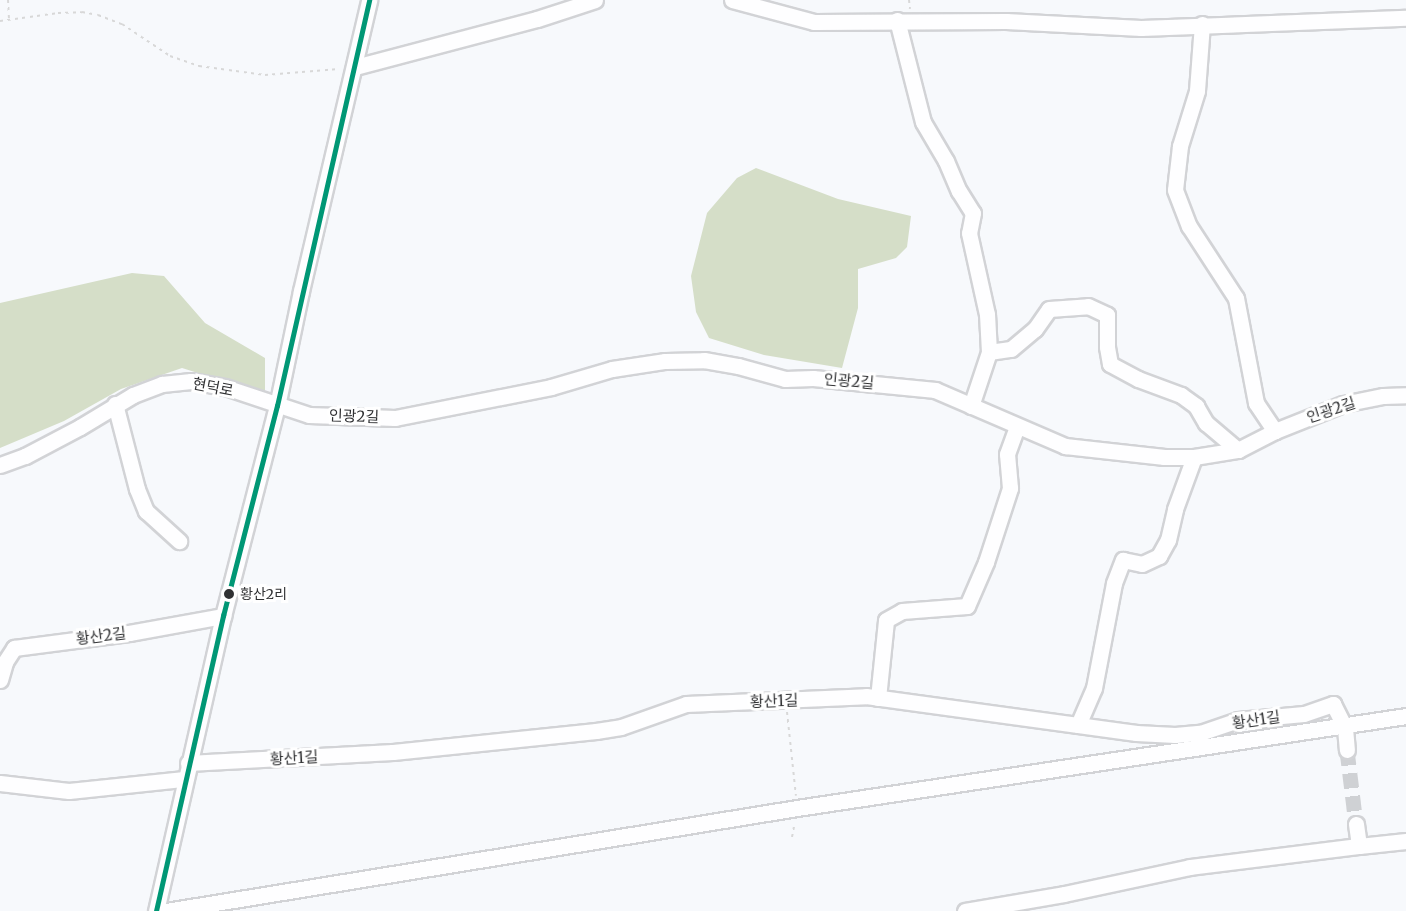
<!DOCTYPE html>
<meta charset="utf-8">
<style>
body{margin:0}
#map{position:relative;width:1406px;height:911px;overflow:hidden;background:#f7f9fc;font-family:Merriweather,"Noto Sans KR",serif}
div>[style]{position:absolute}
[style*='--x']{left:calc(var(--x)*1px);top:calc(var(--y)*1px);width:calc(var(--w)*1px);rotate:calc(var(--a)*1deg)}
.forest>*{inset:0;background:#d5dec8}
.minor-tunnel>*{height:15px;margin-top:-7.5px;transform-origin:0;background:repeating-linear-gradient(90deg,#cfd1d4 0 15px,transparent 0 23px)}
.path>*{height:2px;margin-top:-1px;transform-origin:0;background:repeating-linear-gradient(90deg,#d8d8d8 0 3px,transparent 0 7.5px)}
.roads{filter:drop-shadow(2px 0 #d2d3d6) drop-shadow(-2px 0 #d2d3d6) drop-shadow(0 2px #d2d3d6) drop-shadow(0 -2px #d2d3d6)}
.minor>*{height:15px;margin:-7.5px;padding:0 7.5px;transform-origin:7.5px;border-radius:7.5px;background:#fefeff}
.bus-1>*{height:4.5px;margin:-2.25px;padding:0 2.25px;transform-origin:2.25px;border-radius:2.25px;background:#009775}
.dots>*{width:16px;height:16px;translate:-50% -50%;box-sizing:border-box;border:3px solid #fff;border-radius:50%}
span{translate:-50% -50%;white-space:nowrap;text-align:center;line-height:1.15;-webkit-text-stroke:6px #fff;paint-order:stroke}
.bus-label{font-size:14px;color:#303133}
.left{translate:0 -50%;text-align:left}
.street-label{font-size:15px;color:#303133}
</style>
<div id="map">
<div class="forest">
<i style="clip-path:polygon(756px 168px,838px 199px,911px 216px,907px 247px,896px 258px,858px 269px,858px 308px,842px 368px,764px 355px,709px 338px,696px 312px,691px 276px,707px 213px,737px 178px)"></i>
<i style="clip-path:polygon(132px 273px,164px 276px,205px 323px,265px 358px,265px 394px,182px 368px,121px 389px,64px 421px,0 448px,0 303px)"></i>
</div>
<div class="minor-tunnel">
<i style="--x:1347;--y:750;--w:75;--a:83.1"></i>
</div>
<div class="path">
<i style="--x:8;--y:0;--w:20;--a:87"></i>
<i style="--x:909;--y:0;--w:9;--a:84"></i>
<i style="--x:0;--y:21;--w:59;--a:-7.9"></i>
<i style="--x:58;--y:13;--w:24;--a:-2"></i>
<i style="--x:82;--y:12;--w:16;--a:11"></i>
<i style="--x:98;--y:15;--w:26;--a:21"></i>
<i style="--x:122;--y:24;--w:58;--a:33.7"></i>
<i style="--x:170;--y:56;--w:31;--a:19"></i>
<i style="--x:199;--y:66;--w:67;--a:7.8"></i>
<i style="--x:265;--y:75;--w:74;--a:-4.6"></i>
<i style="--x:787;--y:712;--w:84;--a:83.9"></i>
<i style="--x:792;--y:837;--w:15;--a:-79"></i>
</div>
<div class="roads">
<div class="minor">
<i style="--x:732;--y:0;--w:85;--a:15"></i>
<i style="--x:814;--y:22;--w:192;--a:-0.3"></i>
<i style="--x:1006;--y:21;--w:135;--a:3"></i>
<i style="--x:1141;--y:28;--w:265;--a:-2.2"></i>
<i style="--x:897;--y:20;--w:105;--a:75.7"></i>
<i style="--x:923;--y:122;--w:45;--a:59.5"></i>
<i style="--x:946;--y:161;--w:33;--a:67"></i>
<i style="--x:959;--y:191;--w:26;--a:58"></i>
<i style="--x:973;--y:213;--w:20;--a:101"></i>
<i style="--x:969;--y:233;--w:83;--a:77.5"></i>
<i style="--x:987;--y:314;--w:38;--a:87"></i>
<i style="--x:989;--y:352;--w:57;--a:108.4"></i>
<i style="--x:1202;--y:24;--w:67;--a:94.3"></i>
<i style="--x:1197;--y:91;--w:58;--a:107.2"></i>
<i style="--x:1180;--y:146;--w:44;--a:96.5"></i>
<i style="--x:1175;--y:190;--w:39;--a:69"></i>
<i style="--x:1189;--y:226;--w:86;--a:56.9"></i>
<i style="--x:1236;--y:298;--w:107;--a:79.2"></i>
<i style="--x:1256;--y:403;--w:34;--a:56"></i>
<i style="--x:355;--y:67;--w:188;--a:-14.8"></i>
<i style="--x:537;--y:19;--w:61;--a:-18.1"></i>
<i style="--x:989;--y:352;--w:22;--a:-8"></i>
<i style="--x:1011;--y:349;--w:31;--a:-40"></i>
<i style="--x:1035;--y:329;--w:24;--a:-55"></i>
<i style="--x:1049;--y:309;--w:39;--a:-4"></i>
<i style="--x:1088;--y:306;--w:21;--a:25"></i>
<i style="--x:1107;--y:315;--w:32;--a:90"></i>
<i style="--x:1107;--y:347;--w:17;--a:80"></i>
<i style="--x:1110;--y:364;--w:32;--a:28"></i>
<i style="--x:1138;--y:379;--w:46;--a:20.4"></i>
<i style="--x:1181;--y:395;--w:19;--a:36"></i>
<i style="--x:1196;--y:406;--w:20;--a:60"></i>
<i style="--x:1206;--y:423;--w:42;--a:40.2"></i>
<i style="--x:115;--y:404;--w:88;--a:75.5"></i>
<i style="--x:137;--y:489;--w:24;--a:68"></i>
<i style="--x:146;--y:511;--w:45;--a:42.3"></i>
<i style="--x:0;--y:465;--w:27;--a:-20"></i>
<i style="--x:25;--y:456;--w:62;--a:-27.8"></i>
<i style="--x:80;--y:427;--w:62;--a:-31.1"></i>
<i style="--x:133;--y:395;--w:31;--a:-21"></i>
<i style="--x:162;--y:384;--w:29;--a:-6"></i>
<i style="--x:191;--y:381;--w:35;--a:10"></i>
<i style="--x:225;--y:387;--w:89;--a:18.4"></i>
<i style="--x:309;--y:415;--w:86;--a:2"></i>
<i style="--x:395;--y:418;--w:159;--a:-11.2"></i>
<i style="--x:551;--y:387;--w:64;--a:-16.4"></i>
<i style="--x:612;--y:369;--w:54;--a:-8.6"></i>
<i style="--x:665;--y:361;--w:39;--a:-1"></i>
<i style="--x:704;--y:360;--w:35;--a:10"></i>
<i style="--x:738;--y:366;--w:49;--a:15.5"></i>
<i style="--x:785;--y:379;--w:28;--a:-2"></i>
<i style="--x:813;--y:378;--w:123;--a:5.6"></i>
<i style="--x:935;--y:390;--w:142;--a:23.3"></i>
<i style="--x:1065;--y:446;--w:100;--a:6.3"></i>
<i style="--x:1164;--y:457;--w:30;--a:0"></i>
<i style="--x:1194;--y:457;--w:45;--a:-9"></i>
<i style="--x:1238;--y:450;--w:42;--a:-27.2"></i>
<i style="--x:1275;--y:431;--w:73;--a:-21.7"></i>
<i style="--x:1343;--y:404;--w:41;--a:-11.3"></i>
<i style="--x:1383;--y:396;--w:23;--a:-2"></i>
<i style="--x:0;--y:680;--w:19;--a:-74"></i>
<i style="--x:5;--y:662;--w:17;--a:-57"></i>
<i style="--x:14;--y:648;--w:116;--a:-7.4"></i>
<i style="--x:129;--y:633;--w:96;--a:-10.3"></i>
<i style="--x:878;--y:698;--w:78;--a:-84.1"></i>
<i style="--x:886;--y:620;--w:18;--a:-29"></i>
<i style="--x:902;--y:611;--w:65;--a:-4.4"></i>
<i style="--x:967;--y:606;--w:48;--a:-66.6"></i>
<i style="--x:986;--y:562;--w:78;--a:-72"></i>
<i style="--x:1010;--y:488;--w:34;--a:-95"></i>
<i style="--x:1007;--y:454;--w:29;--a:-70"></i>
<i style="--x:1078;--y:725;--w:40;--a:-66.6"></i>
<i style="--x:1094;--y:688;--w:107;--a:-79.2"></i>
<i style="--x:1114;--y:583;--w:25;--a:-69"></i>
<i style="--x:1123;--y:560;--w:19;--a:12"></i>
<i style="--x:1142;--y:564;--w:19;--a:-25"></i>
<i style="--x:1159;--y:556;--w:18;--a:-61"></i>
<i style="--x:1168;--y:540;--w:32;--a:-77"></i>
<i style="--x:1175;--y:509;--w:55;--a:-69.9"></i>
<i style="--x:188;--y:763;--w:205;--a:-3.1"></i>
<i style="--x:393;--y:752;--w:204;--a:-5.9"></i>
<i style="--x:596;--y:731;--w:25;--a:-9"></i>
<i style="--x:621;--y:727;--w:69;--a:-19.5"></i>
<i style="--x:686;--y:704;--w:180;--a:-2.5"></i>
<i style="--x:866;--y:696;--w:273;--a:7.8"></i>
<i style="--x:1136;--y:733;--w:39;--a:3"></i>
<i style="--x:1175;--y:735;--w:25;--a:-5"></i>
<i style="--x:1200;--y:733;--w:40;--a:-18.9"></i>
<i style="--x:1238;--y:720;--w:66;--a:-5.2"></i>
<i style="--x:1304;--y:714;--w:31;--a:-19"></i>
<i style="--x:1333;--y:704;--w:27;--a:63"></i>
<i style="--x:1345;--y:728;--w:22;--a:85"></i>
<i style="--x:0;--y:783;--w:69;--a:6.6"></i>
<i style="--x:69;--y:791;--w:116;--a:-6"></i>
<i style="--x:1356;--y:824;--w:22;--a:82"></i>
<i style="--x:1359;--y:846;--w:47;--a:-6.1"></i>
<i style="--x:156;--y:911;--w:303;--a:-77.2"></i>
<i style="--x:223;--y:616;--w:217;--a:-75.6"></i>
<i style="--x:277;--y:406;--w:117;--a:-78.2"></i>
<i style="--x:301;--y:291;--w:299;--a:-76.8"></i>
<i style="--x:166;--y:911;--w:639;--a:-9.27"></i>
<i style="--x:797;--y:808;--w:616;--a:-8.59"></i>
<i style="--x:965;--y:911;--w:100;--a:-9.7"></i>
<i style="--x:1064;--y:894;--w:129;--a:-12.1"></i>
<i style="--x:1190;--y:867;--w:170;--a:-7.1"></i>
</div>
</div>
<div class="bus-1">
<i style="--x:156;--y:911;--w:303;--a:-77.2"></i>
<i style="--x:223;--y:616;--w:217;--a:-75.6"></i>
<i style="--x:277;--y:406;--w:416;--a:-77.2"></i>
</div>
<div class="dots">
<i style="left:229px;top:594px;background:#303133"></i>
</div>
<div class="bus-label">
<span class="left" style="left:240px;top:594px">황산2리</span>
</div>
<div class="street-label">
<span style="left:849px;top:381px;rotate:5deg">인광2길</span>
<span style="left:213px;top:387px;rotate:11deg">현덕로</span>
<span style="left:1331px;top:410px;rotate:-18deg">인광2길</span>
<span style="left:354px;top:416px;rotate:2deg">인광2길</span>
<span style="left:101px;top:636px;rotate:-7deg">황산2길</span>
<span style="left:774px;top:701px;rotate:-2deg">황산1길</span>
<span style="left:1256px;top:720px;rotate:-8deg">황산1길</span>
<span style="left:294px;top:758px;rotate:-3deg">황산1길</span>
</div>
</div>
